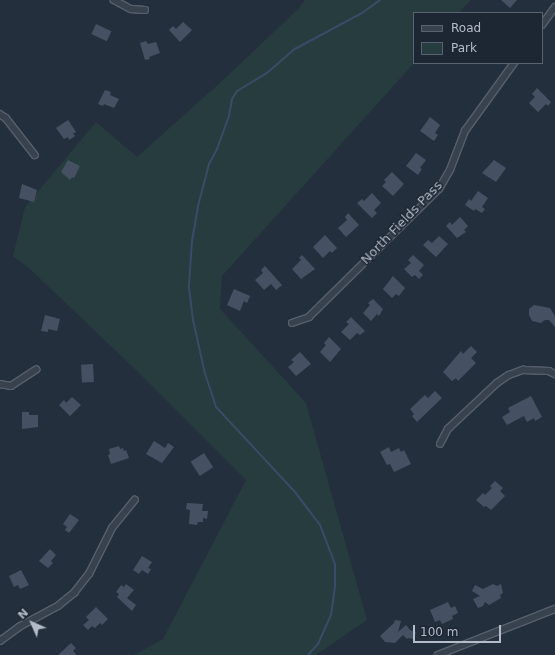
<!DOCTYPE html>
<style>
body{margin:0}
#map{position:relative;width:555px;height:655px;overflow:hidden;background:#242f3e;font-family:"DejaVu Sans",sans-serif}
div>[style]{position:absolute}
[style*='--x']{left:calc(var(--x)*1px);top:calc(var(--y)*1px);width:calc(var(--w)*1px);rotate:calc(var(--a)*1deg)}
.green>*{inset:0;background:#263c3f}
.stream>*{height:2px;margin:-1px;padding:0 1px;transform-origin:1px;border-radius:1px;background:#394c67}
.building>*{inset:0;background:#455162;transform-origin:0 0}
.roads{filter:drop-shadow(1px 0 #565f6c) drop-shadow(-1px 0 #565f6c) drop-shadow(0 1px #565f6c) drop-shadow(0 -1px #565f6c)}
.street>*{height:5.5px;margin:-2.75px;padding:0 2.75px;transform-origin:2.75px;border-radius:2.75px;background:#38414e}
span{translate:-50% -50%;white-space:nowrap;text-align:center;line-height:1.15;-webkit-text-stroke:3px #1d2633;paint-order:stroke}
.street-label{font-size:13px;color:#b4bcc9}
.legend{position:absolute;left:413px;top:12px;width:130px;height:52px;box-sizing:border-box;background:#1d2633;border:1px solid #59626f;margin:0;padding:5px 7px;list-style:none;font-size:12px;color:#b4bcc9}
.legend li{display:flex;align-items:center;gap:8px;height:20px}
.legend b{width:20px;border:1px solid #59626f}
.north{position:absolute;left:12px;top:603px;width:40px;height:40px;-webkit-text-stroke:3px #1d2633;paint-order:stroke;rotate:315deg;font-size:11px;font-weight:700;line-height:16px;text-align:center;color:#b4bcc9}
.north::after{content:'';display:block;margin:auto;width:14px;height:18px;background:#b4bcc9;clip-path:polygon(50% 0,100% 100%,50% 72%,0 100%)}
.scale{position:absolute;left:413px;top:625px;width:88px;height:18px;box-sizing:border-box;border:2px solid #b4bcc9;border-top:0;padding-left:5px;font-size:12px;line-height:14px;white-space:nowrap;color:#b4bcc9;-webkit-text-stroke:3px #1d2633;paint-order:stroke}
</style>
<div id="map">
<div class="green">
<i style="clip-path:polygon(305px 0,471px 0,459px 13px,414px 13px,414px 63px,222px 276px,220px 309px,306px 403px,367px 620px,316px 655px,134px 655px,163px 639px,246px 480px,137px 371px,30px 269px,13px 256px,25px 207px,96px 122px,137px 157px,222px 81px,299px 8px)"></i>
</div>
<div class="stream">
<i style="--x:308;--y:655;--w:15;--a:-48"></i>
<i style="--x:318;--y:644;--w:32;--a:-66"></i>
<i style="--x:331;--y:615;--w:30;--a:-82"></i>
<i style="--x:335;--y:585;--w:21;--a:-90"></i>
<i style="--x:335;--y:564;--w:42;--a:-111"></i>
<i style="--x:320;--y:525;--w:41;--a:-127.1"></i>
<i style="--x:295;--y:492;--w:116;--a:-132.9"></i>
<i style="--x:216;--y:407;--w:35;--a:-108"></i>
<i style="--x:205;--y:374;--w:55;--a:-102.5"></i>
<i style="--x:193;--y:320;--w:35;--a:-97"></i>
<i style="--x:189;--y:285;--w:44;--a:-86.1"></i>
<i style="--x:192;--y:241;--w:36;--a:-80"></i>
<i style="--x:198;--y:206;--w:43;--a:-75.3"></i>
<i style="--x:209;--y:164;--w:17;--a:-62"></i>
<i style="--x:217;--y:149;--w:35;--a:-70"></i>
<i style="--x:229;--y:116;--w:17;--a:-80"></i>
<i style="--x:232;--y:99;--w:9;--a:-58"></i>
<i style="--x:237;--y:91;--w:35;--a:-31"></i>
<i style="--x:267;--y:73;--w:35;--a:-41"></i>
<i style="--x:293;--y:50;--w:78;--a:-28.2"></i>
<i style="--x:362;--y:13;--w:22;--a:-36"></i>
</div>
<div class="building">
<i style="clip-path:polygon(501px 0,517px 0,510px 8px)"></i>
<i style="clip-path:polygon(183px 22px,192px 30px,180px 42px,169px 30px,173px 26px,176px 29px)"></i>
<i style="left:96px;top:24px;width:17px;height:11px;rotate:25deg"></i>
<i style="clip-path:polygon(146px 41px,148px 44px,156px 42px,160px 53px,149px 57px,150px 59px,145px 60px,140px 43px)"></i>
<i style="clip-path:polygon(537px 88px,551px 102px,548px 106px,546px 104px,538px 112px,529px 103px,535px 97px,532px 94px)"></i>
<i style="clip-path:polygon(105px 90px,111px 92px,110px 95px,119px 99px,114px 108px,104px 104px,103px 106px,98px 104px)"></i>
<i style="clip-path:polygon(430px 117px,440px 125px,435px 133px,438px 135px,434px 141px,420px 131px)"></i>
<i style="clip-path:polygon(68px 120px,76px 132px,73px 134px,75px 136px,69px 140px,68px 137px,64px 139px,56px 128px)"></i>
<i style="clip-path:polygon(416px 153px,426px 160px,420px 168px,422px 169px,418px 175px,406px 166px)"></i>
<i style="clip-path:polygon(68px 160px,80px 166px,74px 178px,72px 177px,70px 180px,61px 172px)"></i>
<i style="clip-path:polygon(494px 160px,506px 168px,496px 182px,482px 173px)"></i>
<i style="clip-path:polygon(392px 172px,404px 184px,393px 196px,382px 186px,386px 182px,384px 180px)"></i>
<i style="clip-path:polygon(22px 184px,37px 190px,34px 202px,19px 198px)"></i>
<i style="clip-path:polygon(478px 191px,488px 198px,482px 207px,485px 209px,482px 213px,475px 209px,474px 211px,465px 205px,469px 199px,471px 201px)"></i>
<i style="clip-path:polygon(372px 193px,381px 203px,374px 210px,377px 213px,372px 218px,357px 203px,362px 199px,364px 201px)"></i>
<i style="clip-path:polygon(348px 213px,359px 225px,346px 237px,338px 228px,347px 220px,345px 217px)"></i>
<i style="clip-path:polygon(460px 217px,468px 226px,464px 230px,466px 232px,457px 238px,446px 226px,450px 222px,452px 225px)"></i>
<i style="clip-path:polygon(325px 235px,337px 248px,332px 253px,330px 251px,323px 258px,313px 247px)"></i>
<i style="clip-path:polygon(439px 236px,448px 244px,436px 257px,423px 245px,428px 240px,432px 243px)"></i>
<i style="clip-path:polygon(302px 255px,315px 269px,301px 279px,292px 269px,301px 260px,299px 258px)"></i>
<i style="clip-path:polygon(413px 255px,424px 265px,419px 271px,423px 275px,419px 279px,415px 275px,412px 277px,404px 269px,411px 263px,408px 260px)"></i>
<i style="clip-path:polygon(265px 266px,282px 285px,276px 290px,271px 284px,264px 290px,255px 280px,263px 273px,261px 270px)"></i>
<i style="clip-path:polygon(393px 276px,405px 288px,399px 296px,396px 294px,392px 298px,383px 289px)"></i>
<i style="clip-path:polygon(234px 289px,250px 296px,247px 303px,244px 301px,240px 311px,227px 305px)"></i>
<i style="clip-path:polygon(373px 299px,383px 309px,379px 316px,377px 314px,371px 321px,363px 313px,370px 305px,368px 303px)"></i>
<i style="clip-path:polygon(534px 305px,550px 308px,555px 316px,555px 327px,549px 320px,545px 320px,541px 323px,532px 321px,529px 315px,529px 309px)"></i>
<i style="clip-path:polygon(45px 315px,60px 319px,57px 331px,48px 329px,48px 332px,41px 331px)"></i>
<i style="clip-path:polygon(351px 317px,365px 331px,360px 335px,357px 333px,350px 340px,341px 332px,349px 324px,346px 322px)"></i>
<i style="clip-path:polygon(329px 337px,341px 349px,330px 362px,320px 352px,326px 345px,324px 343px)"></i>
<i style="clip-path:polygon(471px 346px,477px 352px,471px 358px,476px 363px,458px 381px,456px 378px,452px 381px,443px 372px,461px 351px,463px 354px)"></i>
<i style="clip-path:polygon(300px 352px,311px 364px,296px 376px,288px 367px,294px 362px,291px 360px)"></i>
<i style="left:93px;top:364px;width:18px;height:12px;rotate:87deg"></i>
<i style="clip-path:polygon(435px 391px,442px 398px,417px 422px,412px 416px,414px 414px,410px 409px,425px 395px,428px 398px)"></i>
<i style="clip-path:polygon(531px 396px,542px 417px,535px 421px,534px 418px,527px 422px,524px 416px,507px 425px,502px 417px,510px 412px,508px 408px)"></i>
<i style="clip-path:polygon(72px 397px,81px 405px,70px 416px,59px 405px,64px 400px,66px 403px)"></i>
<i style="clip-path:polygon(22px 412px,29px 412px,29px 415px,38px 415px,38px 427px,22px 429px)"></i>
<i style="clip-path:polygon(154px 441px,165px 448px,168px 443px,174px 447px,162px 463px,146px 454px)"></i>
<i style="clip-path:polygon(119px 446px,120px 449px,123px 448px,124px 451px,126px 450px,129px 458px,111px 464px,108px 455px,110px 454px,109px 449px)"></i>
<i style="clip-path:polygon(389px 447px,391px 452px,399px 448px,401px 452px,404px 450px,411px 464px,394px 472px,390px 464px,387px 465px,380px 452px)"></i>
<i style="left:204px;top:453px;width:17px;height:16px;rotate:57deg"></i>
<i style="clip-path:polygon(495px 481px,503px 488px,500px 491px,505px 496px,491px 510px,486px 506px,484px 507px,476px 500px,483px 493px,485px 495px,492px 488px,490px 486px)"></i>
<i style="clip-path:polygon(187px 503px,203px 504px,202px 511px,208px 511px,207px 519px,203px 518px,203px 522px,198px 522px,197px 525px,189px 524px,190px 510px,186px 509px)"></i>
<i style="clip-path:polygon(70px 514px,79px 520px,69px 533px,65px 530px,67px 527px,63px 524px)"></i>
<i style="clip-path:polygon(50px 549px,56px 555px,51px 561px,53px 563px,48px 568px,39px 561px)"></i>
<i style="clip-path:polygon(142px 556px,152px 562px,148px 568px,151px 569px,148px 574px,142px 570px,139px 574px,133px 570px)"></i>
<i style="clip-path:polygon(21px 570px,29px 585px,20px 589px,18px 585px,14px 587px,9px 576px)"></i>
<i style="clip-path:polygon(126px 584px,134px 590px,127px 598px,136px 605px,132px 611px,117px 597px,119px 594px,116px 592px,121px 585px,124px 587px)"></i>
<i style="clip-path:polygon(493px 584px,497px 586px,501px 584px,503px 593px,500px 595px,501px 598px,489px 605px,485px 602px,483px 606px,478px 608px,473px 599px,480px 596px,472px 591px,475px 585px,483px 589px)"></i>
<i style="clip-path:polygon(448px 602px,451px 608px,455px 606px,458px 613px,452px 616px,453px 619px,442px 624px,440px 620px,435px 622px,430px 610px)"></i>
<i style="clip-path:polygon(96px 607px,108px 619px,102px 625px,100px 623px,95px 628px,92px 626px,88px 630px,83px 625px,89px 620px,86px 617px)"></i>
<i style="clip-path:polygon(395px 620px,401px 621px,398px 632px,406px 625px,410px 630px,416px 632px,414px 639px,408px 638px,407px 639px,403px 635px,395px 643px,385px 642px,380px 636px,394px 623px)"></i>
<i style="clip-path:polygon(71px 643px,76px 648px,73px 651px,77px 655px,58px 655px)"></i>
</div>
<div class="roads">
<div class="street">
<i style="--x:114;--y:0;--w:19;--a:28"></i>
<i style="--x:131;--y:9;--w:14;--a:4"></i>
<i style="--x:542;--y:25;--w:22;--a:-54"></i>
<i style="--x:0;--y:114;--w:7;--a:34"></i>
<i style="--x:6;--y:118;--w:47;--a:51.9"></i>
<i style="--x:292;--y:323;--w:18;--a:-19"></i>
<i style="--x:309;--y:317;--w:182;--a:-44.6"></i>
<i style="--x:439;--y:189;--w:22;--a:-60"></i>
<i style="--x:450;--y:170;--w:42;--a:-69"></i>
<i style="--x:465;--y:131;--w:84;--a:-54.2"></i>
<i style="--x:0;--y:384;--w:11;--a:10"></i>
<i style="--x:11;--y:386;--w:30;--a:-33"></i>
<i style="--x:440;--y:444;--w:17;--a:-62"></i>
<i style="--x:448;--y:429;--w:67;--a:-43.2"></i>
<i style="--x:497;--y:383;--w:14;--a:-34"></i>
<i style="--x:509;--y:375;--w:15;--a:-20"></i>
<i style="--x:523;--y:370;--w:26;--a:2"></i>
<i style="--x:549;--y:371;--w:7;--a:27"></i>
<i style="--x:0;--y:641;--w:24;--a:-36"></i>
<i style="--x:19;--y:627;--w:44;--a:-28.3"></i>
<i style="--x:58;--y:606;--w:21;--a:-39"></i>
<i style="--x:74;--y:593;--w:24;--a:-52"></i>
<i style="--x:89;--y:574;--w:51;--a:-63.4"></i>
<i style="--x:112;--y:528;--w:36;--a:-51"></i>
<i style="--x:438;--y:655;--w:126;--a:-21.5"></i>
</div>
</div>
<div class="street-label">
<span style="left:402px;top:223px;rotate:-46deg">North Fields Pass</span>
</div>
<ul class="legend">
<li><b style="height:5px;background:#38414e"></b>Road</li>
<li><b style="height:11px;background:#263c3f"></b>Park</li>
</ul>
<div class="north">N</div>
<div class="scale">100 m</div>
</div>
